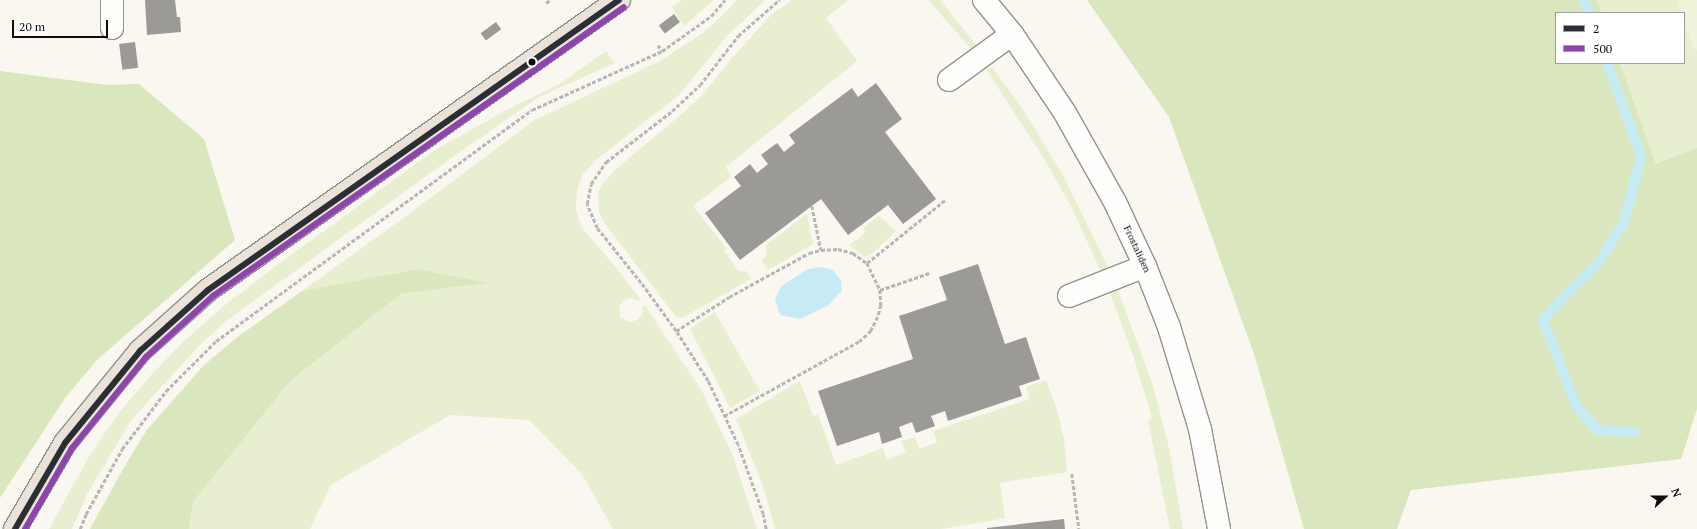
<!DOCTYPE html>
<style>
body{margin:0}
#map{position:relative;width:1697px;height:529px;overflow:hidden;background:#faf7f0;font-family:"PT Serif",serif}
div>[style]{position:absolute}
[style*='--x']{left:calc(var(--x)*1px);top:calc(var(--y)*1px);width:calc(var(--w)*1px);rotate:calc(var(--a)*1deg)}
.green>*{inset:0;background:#e7efd0}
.forest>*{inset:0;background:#d9e6be}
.pitch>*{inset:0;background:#f0f3d9}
.water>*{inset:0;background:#c7ebf4}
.stream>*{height:10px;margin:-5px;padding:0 5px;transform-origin:5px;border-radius:5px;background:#c7ebf4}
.building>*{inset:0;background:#9c9a96;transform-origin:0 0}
.path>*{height:2.5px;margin-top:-1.25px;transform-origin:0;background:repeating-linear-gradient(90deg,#b7b6b5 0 4px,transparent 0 6px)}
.roads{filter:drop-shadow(1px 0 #93928f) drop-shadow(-1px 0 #93928f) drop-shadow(0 1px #93928f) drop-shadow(0 -1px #93928f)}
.minor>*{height:22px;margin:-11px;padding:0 11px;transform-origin:11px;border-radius:11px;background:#fefefd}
.major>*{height:22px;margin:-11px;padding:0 11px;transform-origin:11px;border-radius:11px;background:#ebe3d8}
.bus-1>*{height:6px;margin:-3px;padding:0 3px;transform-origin:3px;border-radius:3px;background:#2c2e35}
.bus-2>*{height:6px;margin:-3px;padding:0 3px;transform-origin:3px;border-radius:3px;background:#8e44ad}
.dots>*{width:11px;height:11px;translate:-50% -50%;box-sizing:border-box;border:2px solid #fff;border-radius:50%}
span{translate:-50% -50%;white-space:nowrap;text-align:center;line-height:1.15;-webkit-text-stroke:4px #fff;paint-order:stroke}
.street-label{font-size:10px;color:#0c0c0c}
.legend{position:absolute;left:1555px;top:12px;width:130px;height:52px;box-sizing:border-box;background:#fff;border:1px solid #9e9e9e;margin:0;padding:5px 7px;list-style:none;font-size:12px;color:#0c0c0c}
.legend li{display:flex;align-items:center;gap:8px;height:20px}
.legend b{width:20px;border:1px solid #9e9e9e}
.north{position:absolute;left:1645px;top:477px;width:40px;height:40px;-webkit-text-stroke:3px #fff;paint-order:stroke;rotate:69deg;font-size:11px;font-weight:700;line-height:16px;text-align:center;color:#0c0c0c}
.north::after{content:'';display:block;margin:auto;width:14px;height:18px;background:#0c0c0c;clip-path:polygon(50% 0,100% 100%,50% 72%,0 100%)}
.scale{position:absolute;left:12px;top:20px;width:96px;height:18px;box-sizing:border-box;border:2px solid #0c0c0c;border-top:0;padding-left:5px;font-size:12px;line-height:14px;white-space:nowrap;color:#0c0c0c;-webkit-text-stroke:3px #fff;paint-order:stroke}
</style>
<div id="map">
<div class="green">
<i style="clip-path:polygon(682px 0,714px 0,684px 26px,671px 7px)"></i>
<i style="clip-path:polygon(737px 0,765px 0,727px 36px,679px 95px,597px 159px,583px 174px,577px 190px,576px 209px,581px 227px,619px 271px,641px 300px,638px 301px,632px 298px,624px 300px,619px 307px,620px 317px,629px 322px,637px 320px,643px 314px,642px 307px,645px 305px,702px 391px,733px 456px,757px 529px,613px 529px,582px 474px,529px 420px,450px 415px,331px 485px,310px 529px,189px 529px,193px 502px,290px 381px,401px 294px,485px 283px,418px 269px,302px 291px,406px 216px,533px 121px,660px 61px,704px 32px,724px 14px)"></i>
<i style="clip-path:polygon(792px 0,848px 0,826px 18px,857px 61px,726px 167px,731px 177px,693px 206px,726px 248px,724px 251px,739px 271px,746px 271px,751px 279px,682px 318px,676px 317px,603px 221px,599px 212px,598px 192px,603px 183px,616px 169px,683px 113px,704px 93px,731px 59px,771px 15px)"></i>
<i style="clip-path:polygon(928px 0,940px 0,977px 46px,972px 50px)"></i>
<i style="clip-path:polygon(1597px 0,1697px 0,1697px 148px,1656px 164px,1620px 63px,1684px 63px,1684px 13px,1602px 13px)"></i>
<i style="clip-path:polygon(606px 51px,615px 63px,539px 97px,454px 156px,226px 321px,197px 348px,132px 419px,87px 494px,72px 529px,49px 529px,91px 453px,119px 413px,149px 377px,185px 340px,224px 306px,273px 268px,435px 150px,512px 107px,558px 85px)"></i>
<i style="clip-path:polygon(992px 67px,1024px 111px,1065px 179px,1108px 267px,1101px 272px,1072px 208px,1043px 157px,986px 69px)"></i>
<i style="clip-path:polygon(807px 214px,813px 244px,768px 270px,762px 261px,767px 253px,765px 246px)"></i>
<i style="clip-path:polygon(879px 216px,896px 231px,872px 254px,865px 257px,849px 245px,862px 236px,865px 230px,864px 227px)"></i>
<i style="clip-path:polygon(1118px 290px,1153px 386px,1169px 448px,1183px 529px,1170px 529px,1148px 421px,1152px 418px,1133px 355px,1110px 293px)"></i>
<i style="clip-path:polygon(715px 312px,760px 391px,730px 408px,690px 329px)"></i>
<i style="clip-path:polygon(1046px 380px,1057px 410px,1064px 439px,1067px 472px,1000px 483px,1005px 518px,942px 529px,775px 529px,763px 486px,736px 419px,800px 381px,813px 416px,818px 414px,836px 465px,883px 448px,887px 460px,906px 452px,901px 441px,915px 437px,919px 449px,937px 442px,933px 431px,1030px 399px,1026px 387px)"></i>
</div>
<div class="forest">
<i style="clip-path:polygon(1087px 0,1597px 0,1602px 13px,1556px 13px,1556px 63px,1620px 63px,1656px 164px,1697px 148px,1697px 409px,1681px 459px,1411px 490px,1397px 529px,1304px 529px,1255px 357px,1169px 117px)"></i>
<i style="clip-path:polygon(0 71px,107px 85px,139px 84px,204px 139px,235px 240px,98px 359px,65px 398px,0 498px)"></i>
<i style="clip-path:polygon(418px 269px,487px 283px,401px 294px,290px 381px,193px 502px,189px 529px,90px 529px,123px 469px,146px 431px,204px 365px,236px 338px,302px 291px)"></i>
</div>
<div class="pitch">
<i style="clip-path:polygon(1676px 0,1697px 0,1697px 50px,1695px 51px,1684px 22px,1684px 13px,1681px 13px)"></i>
</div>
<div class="water">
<i style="clip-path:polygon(822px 267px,833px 270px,841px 280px,842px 290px,829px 305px,800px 319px,780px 315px,775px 299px,781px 286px,808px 269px)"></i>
</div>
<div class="stream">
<i style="--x:1584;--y:0;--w:14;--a:69"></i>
<i style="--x:1607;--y:63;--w:99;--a:69.9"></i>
<i style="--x:1641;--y:156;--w:68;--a:104.4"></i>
<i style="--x:1624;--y:222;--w:47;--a:122"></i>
<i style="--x:1599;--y:262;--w:52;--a:135.8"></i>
<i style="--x:1562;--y:298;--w:29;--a:131"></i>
<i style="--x:1543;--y:320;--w:92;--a:69"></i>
<i style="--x:1576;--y:406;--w:33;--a:47"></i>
<i style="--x:1598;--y:430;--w:36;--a:3"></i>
</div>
<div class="building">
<i style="clip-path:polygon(145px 0,175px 0,177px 17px,180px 17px,181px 32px,147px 35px)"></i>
<i style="left:674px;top:14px;width:10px;height:19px;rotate:53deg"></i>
<i style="left:496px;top:22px;width:9px;height:19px;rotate:54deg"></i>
<i style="left:135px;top:42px;width:26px;height:16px;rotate:83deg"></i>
<i style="clip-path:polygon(876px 83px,902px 119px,885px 132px,936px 199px,903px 224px,888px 205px,848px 235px,821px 199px,740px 260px,705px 213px,741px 186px,734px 177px,750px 164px,757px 173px,768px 164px,761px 155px,777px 143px,784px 152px,795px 143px,789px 135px,852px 88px,858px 97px)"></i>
<i style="clip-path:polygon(978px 264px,1005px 344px,1026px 337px,1040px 379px,1019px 386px,1022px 396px,948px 421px,945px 411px,931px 416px,935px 426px,916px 433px,912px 422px,899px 427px,902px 437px,882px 444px,879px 432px,837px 446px,818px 391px,913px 359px,899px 316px,947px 300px,939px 277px)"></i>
<i style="clip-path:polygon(1064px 519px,1065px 529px,987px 529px,987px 528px)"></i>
</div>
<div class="path">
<i style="--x:546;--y:3;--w:5;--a:-37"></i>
<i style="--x:658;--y:45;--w:7;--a:56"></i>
<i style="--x:812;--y:206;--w:45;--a:78.4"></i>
<i style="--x:867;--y:263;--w:100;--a:-38.9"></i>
<i style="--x:880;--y:290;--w:52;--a:-19.1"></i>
<i style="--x:676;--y:331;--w:63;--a:-32.7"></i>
<i style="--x:729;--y:297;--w:91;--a:-28.8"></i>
<i style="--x:809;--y:253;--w:12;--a:-14"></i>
<i style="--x:821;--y:250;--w:17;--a:-3"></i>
<i style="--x:838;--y:249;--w:16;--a:15"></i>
<i style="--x:853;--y:253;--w:17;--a:36"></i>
<i style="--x:867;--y:263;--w:30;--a:64"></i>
<i style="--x:880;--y:290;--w:15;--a:86"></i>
<i style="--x:881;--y:305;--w:12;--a:104"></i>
<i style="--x:878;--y:317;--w:16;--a:117"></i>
<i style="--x:871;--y:331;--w:16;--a:137"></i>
<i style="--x:859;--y:342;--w:153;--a:151.1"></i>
<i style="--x:1072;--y:474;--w:55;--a:82.7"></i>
<i style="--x:80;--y:529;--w:16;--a:-68"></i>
<i style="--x:86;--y:514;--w:74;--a:-61"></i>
<i style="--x:122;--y:449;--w:73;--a:-52.8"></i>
<i style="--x:166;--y:391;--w:71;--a:-45"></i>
<i style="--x:216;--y:341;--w:391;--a:-36.2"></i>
<i style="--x:532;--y:110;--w:143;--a:-24.4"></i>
<i style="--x:662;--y:51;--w:60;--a:-35.5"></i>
<i style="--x:711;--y:16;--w:21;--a:-49"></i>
<i style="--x:766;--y:529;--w:15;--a:-101"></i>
<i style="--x:763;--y:514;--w:73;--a:-109.9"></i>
<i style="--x:738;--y:445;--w:71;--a:-115.1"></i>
<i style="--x:708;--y:381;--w:59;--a:-122.6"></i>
<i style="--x:676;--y:331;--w:59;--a:-126.1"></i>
<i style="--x:641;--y:283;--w:70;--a:-128.7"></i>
<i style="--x:597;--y:228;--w:26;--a:-113"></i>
<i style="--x:587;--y:204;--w:20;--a:-79"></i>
<i style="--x:591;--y:184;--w:27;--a:-56"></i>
<i style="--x:606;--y:162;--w:83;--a:-37.7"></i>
<i style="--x:672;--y:111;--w:38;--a:-43"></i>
<i style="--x:700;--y:85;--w:62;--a:-52.2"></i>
<i style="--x:738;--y:36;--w:55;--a:-41.3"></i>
</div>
<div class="roads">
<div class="minor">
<i style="--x:984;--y:0;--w:44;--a:50.5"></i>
<i style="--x:1012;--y:34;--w:95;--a:56.1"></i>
<i style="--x:1065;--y:113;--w:102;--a:60.7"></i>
<i style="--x:1115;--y:202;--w:71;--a:64.9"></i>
<i style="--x:1145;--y:266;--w:66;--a:68.5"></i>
<i style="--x:1169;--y:327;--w:107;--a:73.1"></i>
<i style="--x:1200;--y:429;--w:102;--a:79.2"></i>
<i style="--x:112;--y:28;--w:28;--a:-90"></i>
<i style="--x:949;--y:80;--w:78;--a:-36.1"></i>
<i style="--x:1069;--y:296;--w:82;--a:-21.5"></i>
</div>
<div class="major">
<i style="--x:15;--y:529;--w:99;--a:-59.8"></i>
<i style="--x:65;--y:443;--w:119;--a:-50.8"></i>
<i style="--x:140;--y:351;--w:91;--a:-41.9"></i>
<i style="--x:208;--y:290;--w:503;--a:-35.21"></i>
</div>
</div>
<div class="bus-1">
<i style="--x:15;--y:529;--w:99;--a:-59.8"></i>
<i style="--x:65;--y:443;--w:119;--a:-50.8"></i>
<i style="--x:140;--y:351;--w:91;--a:-41.9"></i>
<i style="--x:208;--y:290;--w:503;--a:-35.21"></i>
</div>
<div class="bus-2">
<i style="--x:25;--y:529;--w:94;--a:-59.9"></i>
<i style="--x:72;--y:448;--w:117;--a:-50.9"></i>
<i style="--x:146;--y:357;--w:91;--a:-42.3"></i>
<i style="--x:213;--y:296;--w:502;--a:-35.11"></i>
</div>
<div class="dots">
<i style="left:532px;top:62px;background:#0c0c0c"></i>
</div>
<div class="street-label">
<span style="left:1137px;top:249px;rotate:65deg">Frostaliden</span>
</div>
<ul class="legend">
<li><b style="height:5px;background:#2c2e35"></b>2</li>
<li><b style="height:5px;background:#8e44ad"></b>500</li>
</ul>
<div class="north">N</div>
<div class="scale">20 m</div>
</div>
